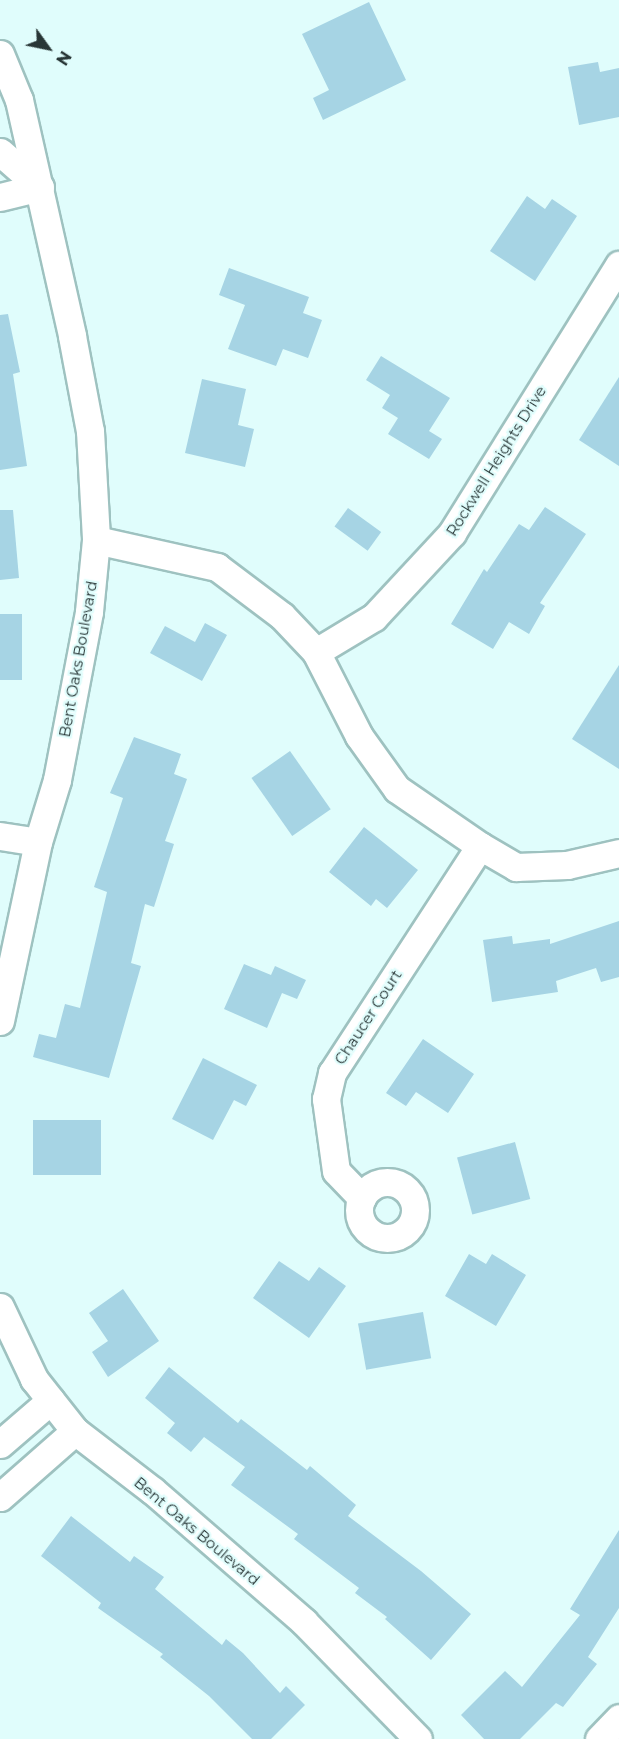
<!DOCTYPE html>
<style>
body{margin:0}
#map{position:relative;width:619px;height:1739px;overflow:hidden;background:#e0fdfc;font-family:Montserrat,sans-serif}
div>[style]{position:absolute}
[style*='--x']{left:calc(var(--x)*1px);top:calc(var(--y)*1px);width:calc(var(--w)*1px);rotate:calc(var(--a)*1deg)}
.building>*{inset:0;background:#a6d4e4;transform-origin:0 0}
.roads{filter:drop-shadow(2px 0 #9ec2c0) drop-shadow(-2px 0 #9ec2c0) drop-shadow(0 2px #9ec2c0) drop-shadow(0 -2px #9ec2c0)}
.minor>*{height:27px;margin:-13.5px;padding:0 13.5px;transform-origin:13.5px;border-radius:13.5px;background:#fff}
.minor>.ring{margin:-13.5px;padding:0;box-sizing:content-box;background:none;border:27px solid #fff;border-radius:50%}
span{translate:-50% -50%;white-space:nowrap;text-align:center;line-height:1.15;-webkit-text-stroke:4.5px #e0fdfc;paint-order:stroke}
.street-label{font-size:15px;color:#283636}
.north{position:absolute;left:18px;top:18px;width:60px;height:60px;-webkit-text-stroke:4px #e0fdfc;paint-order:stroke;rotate:123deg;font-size:16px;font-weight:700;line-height:24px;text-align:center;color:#283636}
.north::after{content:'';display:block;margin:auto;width:21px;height:27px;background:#283636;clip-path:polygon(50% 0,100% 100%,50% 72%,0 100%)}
</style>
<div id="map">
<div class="building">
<i style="clip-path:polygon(369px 2px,406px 80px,323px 120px,313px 98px,329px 90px,302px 34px)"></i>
<i style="clip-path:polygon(598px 62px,600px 72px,619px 68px,619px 117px,579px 125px,568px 67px)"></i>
<i style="clip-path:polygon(527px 196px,545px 209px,552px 199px,577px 216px,535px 281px,490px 251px)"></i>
<i style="clip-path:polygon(229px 268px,309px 297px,303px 313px,322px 320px,308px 358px,283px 349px,276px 366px,228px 349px,245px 305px,219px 295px)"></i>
<i style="clip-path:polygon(8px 314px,20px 372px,13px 374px,27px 466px,0 470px,0 315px)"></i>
<i style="clip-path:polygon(381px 356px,450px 398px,429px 431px,442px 439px,429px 459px,388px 434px,398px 418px,382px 408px,390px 395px,366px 380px)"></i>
<i style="clip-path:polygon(619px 377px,619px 466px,579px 440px)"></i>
<i style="clip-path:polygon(202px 379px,246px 389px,238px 425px,254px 429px,245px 467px,185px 453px)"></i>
<i style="clip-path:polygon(545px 507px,586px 534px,540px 603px,545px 606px,529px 634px,509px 622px,493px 649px,451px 624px,484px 569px,487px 572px,519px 524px,529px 530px)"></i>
<i style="left:348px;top:508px;width:41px;height:23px;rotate:36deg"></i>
<i style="clip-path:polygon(0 510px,13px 510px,19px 578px,0 580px)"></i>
<i style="left:0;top:614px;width:22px;height:66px"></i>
<i style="clip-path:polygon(205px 623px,227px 635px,202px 681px,150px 653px,165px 626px,195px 642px)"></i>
<i style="clip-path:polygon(619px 665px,619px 769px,572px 739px)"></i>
<i style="clip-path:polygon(134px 737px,181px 754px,174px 774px,187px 779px,165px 841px,174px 844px,154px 907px,145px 904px,131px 963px,141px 966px,109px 1078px,33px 1057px,39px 1034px,56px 1038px,65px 1004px,80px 1008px,107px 892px,94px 887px,123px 798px,110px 793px)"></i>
<i style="left:290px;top:751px;width:71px;height:47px;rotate:55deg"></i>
<i style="clip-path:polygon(364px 827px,418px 870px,387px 908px,376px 899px,371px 906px,329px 872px)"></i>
<i style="clip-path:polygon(619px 921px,619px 977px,601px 982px,596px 968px,556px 981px,558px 992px,492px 1002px,483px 940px,512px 936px,513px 944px,550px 939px,550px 944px)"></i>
<i style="clip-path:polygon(244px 964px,271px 975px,275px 966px,306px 980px,297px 999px,282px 993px,267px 1028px,224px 1009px)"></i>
<i style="clip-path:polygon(423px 1039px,474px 1074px,448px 1113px,416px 1092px,406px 1106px,386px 1093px)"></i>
<i style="clip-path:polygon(203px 1058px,257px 1085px,246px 1106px,234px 1100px,213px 1140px,172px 1119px)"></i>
<i style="left:101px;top:1120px;width:55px;height:68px;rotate:90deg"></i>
<i style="left:515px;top:1142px;width:59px;height:60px;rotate:75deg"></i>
<i style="clip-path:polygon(469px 1254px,486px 1264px,492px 1254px,526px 1275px,496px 1326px,445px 1296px)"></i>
<i style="clip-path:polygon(279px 1261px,309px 1281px,319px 1267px,346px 1286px,309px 1338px,253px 1298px)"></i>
<i style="clip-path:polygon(123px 1289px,159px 1341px,108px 1377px,92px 1352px,108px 1341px,89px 1313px)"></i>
<i style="left:423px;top:1312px;width:47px;height:66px;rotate:80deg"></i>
<i style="clip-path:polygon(169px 1367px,238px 1423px,241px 1419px,307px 1470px,310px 1466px,356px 1505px,348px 1516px,421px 1571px,471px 1614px,431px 1660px,385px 1619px,387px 1617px,355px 1593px,359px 1588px,294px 1539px,298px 1534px,231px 1485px,245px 1467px,204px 1437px,191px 1452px,167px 1433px,175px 1423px,145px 1398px)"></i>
<i style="clip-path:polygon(71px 1516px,130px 1562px,134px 1556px,164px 1577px,155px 1589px,222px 1645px,226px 1639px,243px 1653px,280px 1693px,286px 1686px,305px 1705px,271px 1739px,252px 1739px,209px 1696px,160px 1657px,163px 1654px,98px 1608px,101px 1603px,41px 1556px)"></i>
<i style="clip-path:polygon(619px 1530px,619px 1608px,588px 1657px,597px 1664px,563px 1707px,556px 1703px,520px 1739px,484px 1739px,461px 1715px,505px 1671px,522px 1687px,580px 1615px,570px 1609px)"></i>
</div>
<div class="roads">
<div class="minor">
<i style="--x:0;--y:54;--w:50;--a:67.6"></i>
<i style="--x:19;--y:100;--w:242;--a:77.3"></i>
<i style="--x:72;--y:336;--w:97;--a:79.3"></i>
<i style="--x:90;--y:431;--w:109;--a:86.8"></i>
<i style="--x:96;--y:540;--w:72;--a:95.6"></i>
<i style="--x:89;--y:612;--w:171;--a:100.8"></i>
<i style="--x:57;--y:780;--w:65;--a:107"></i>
<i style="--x:38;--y:842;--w:183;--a:102"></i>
<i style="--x:0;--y:152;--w:53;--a:41.2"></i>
<i style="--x:0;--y:197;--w:41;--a:-14"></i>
<i style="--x:96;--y:540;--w:124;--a:12.6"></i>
<i style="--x:217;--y:567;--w:81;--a:37"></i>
<i style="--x:282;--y:616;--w:50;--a:46.6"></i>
<i style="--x:316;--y:652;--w:94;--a:62.9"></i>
<i style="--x:359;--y:736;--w:65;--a:54.4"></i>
<i style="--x:397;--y:789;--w:101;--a:34.5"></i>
<i style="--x:480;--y:846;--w:42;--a:30.3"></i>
<i style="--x:516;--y:867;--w:51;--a:-2.2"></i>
<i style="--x:567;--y:865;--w:53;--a:-13"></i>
<i style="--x:316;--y:652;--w:68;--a:-31.1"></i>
<i style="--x:374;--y:617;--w:115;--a:-47.1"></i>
<i style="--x:452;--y:533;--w:316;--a:-58.1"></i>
<i style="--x:0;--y:836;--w:38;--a:9"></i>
<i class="ring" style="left:359px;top:1182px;width:29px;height:29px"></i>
<i style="--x:362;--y:1198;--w:37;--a:-134"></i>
<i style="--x:336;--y:1171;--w:73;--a:-97.9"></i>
<i style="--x:326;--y:1099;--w:27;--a:-77"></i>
<i style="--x:332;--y:1073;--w:271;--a:-56.9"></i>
<i style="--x:0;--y:1307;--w:80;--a:64.7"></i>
<i style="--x:34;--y:1379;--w:66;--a:51.7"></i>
<i style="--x:75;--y:1431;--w:98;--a:37.6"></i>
<i style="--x:153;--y:1491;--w:200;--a:40.9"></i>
<i style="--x:304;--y:1622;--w:163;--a:45.7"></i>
<i style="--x:0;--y:1444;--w:67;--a:-40.8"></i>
<i style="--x:0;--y:1497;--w:100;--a:-41.3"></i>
<i style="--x:599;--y:1739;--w:29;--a:-46"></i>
</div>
</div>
<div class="street-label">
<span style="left:496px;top:461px;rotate:-58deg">Rockwell Heights Drive</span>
<span style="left:78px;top:659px;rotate:-80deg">Bent Oaks Boulevard</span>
<span style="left:368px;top:1017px;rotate:-57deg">Chaucer Court</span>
<span style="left:197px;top:1531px;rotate:40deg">Bent Oaks Boulevard</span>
</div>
<div class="north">N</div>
</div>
